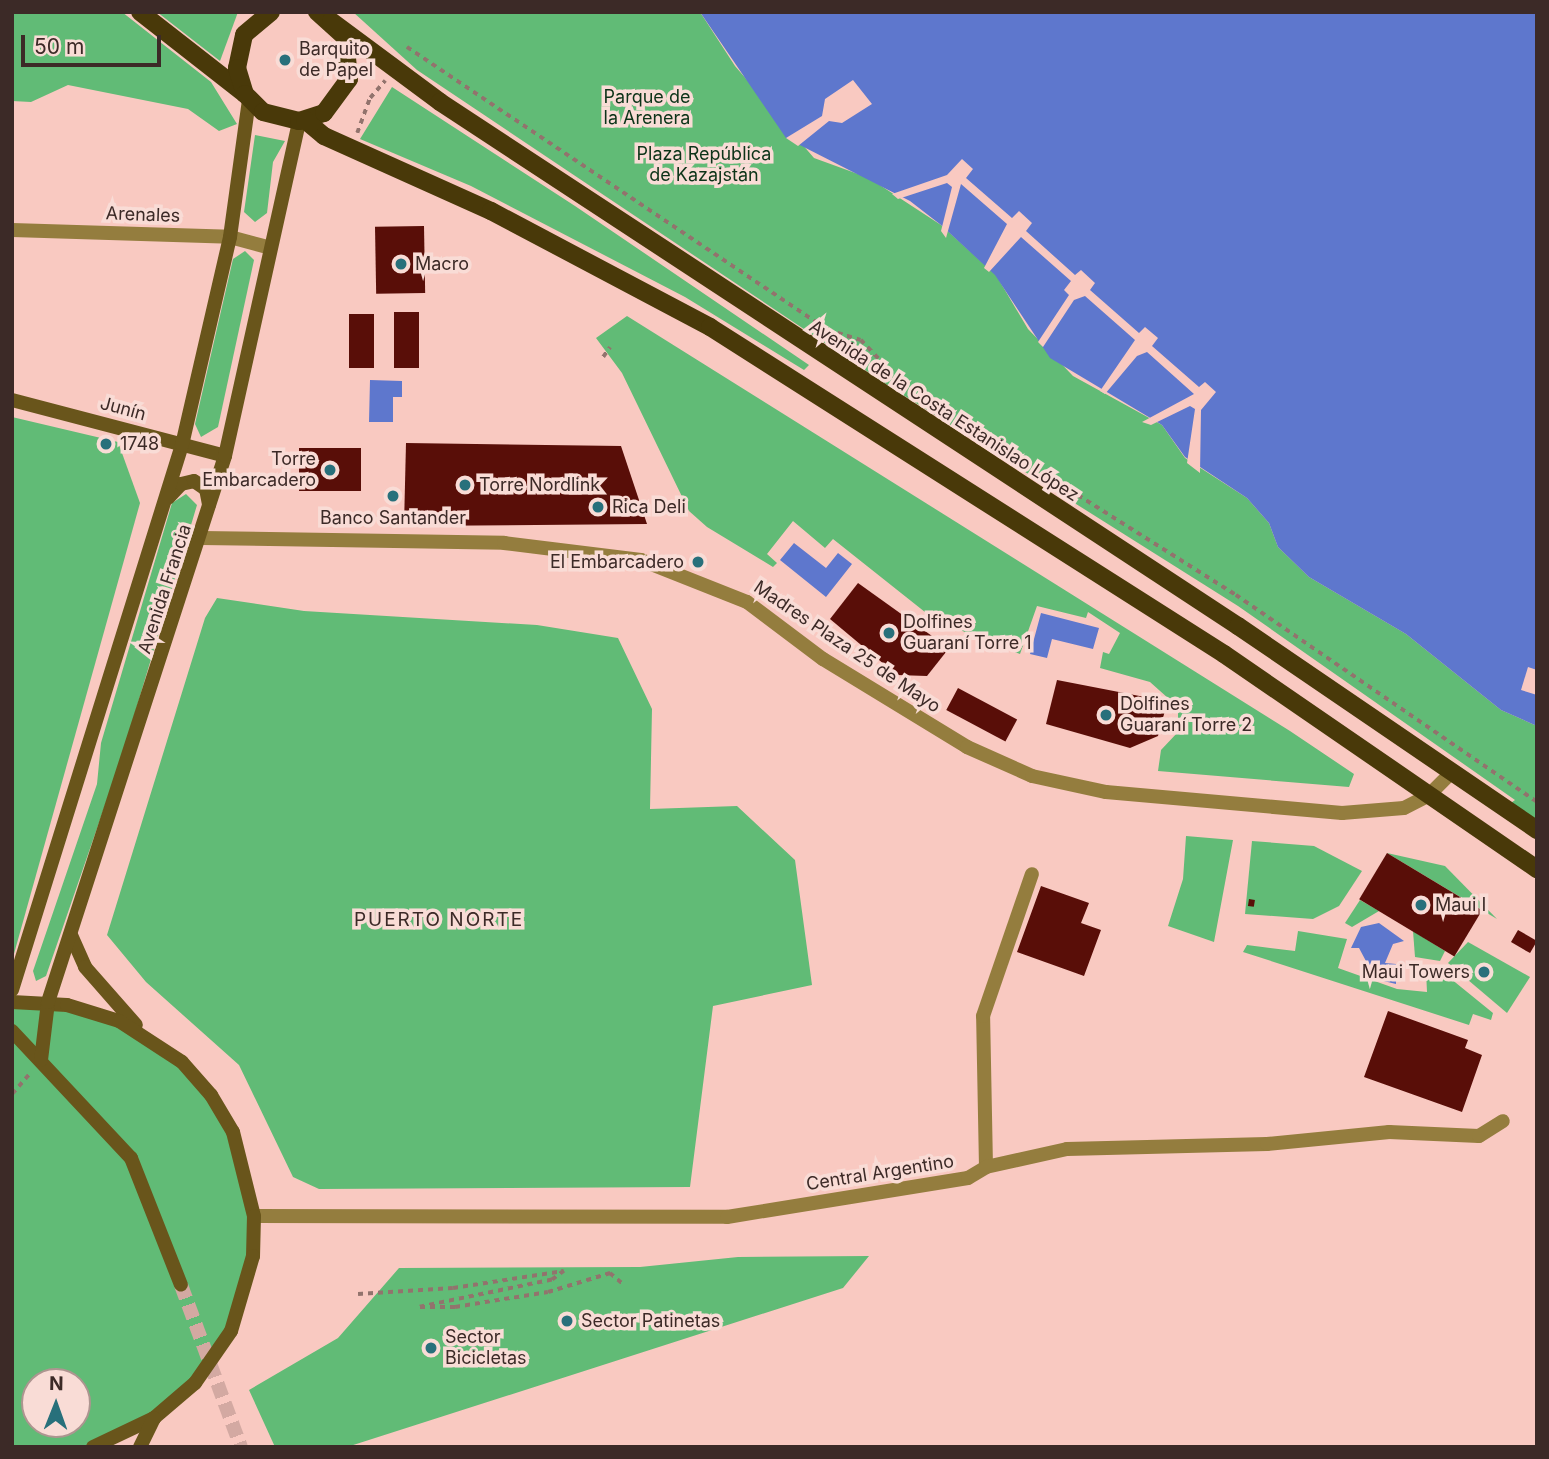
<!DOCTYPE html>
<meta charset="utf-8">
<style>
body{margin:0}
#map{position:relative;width:1549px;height:1459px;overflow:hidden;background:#f9c9c1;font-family:Inter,sans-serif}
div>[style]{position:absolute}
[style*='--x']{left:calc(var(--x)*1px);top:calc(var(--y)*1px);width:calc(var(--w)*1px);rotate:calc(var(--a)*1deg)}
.green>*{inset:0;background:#61bb76}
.water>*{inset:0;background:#5e77cd}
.pier>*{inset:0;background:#f9c9c1}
.building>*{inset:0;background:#590e08;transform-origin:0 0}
.secondary-tunnel>*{height:14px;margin-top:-7px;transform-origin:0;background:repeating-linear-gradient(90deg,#d3a9a2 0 14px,transparent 0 21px)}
.path>*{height:3.5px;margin-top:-1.75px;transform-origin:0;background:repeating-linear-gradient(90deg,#92736d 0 5px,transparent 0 10px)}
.street>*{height:14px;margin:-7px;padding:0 7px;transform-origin:7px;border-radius:7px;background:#947d3e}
.secondary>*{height:14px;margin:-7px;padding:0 7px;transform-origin:7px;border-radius:7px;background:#69551b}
.primary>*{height:18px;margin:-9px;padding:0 9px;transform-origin:9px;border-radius:9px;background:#493909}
.secondary-bridge>*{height:14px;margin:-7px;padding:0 7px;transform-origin:7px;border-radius:7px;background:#69551b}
.dots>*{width:19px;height:19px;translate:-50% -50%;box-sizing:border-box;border:4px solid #f9dcd6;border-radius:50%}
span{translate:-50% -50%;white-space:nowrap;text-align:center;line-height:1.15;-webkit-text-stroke:7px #f9dcd6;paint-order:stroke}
.poi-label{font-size:18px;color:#3c2a27}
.left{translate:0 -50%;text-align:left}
.right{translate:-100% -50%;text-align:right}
.park-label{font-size:18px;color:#0c3318}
.street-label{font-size:18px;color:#3c2a27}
.neighbourhood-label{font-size:19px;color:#3c2a27;letter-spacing:2px}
.frame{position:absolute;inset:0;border:14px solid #3c2a27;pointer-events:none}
.north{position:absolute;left:21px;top:1368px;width:70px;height:70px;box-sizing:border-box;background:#f9dcd6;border:2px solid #ad9590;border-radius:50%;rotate:1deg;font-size:19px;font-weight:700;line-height:28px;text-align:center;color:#3c2a27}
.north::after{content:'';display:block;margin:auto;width:24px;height:32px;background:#28707b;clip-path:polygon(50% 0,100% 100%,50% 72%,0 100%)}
.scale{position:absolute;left:21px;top:35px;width:140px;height:32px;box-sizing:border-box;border:4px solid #3c2a27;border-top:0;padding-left:9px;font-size:21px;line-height:24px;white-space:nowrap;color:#3c2a27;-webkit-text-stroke:5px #f9dcd6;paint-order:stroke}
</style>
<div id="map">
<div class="green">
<i style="clip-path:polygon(12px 12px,122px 12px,211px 82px,237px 124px,219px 131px,188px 109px,68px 85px,31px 102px,12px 101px)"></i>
<i style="clip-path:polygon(157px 12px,238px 12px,220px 61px)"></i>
<i style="clip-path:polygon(353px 12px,700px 12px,735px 66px,814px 158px,869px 178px,941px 225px,996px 275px,1028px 329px,1073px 376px,1162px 425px,1185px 458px,1247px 498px,1269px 523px,1278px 547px,1309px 577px,1406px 634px,1501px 710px,1537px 726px,1537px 830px,1504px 808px,1515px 800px,1238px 606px,892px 388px,417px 70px)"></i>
<i style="clip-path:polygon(392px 87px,575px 206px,809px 365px,804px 370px,685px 297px,471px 186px,360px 139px)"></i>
<i style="clip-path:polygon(255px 135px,285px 141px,273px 162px,267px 213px,255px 222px,244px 212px)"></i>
<i style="clip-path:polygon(245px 251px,254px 260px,218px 427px,201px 437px,195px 424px,233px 259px)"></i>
<i style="clip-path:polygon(627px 316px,1290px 731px,1354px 774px,1349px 787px,1158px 771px,1161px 750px,1178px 732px,1178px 707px,1150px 682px,1100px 668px,1103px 652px,1109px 654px,1120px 633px,1088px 612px,1086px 618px,1037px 606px,1020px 654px,935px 620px,833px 539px,825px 548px,793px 521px,767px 554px,777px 563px,773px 567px,707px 527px,689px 511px,622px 373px,596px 338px)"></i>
<i style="clip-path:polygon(12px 417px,118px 442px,140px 503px,12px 961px)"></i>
<i style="clip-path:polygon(186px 494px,197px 505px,123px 753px,46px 976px,36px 981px,33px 971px,97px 784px,101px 743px,172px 503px)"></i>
<i style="clip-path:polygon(217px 598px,304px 611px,537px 625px,618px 638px,652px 709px,650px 809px,737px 806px,795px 860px,812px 985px,713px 1006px,690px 1187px,319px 1189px,293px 1177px,239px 1065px,146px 982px,107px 935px,205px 618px)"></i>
<i style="clip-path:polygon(1186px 836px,1233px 840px,1214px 942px,1168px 926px,1183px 879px)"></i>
<i style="clip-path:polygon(1252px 841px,1314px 846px,1362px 871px,1339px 906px,1313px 919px,1245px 914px)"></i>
<i style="clip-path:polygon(1387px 853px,1445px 866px,1497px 919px)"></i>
<i style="clip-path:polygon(1360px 900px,1379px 911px,1352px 927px,1345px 923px)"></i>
<i style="clip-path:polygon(1298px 931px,1347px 939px,1338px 968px,1397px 989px,1427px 992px,1426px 971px,1416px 972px,1410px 963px,1445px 974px,1493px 1013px,1491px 1020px,1473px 1014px,1469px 1025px,1243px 952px,1247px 945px,1295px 951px)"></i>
<i style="clip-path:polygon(1413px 931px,1445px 951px,1440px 961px,1415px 957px)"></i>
<i style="clip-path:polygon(1468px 942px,1530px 977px,1507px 1013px,1448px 963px)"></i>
<i style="clip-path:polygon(evenodd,12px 1002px,119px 1021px,182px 1062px,233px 1132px,254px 1216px,245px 1294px,195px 1383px,154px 1418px,93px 1447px,12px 1447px,12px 1002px,35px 1382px,77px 1382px,77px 1424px,35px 1424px,35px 1382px)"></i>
<i style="clip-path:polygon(869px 1256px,843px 1288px,347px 1447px,275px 1447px,249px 1390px,338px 1338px,399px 1268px,640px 1267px,738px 1257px)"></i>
</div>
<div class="water">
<i style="clip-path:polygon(700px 12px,1537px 12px,1537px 726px,1501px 710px,1406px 634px,1309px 577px,1278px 547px,1269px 523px,1247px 498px,1185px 457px,1162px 425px,1050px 358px,995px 275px,941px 225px,910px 201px,786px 138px)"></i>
<i style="clip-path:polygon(370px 380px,402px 381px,402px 397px,393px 397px,393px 422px,369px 422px)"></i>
<i style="clip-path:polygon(794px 543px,826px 568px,838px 553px,852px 564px,826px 597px,780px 560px)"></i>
<i style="clip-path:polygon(1041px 613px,1099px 628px,1093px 649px,1052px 639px,1047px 658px,1030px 654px)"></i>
<i style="clip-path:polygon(1379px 923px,1404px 941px,1393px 944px,1385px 963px,1396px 964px,1396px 984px,1363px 976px,1367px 963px,1359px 948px,1351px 948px,1361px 927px)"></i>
</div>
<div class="pier">
<i style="clip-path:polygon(853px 80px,872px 104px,842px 123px,829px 121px,798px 146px,786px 138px,822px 116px,825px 99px)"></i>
<i style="clip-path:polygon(962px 159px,973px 169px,966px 178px,1012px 218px,1019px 211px,1032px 223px,1026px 231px,1075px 275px,1081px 270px,1095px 283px,1090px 290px,1139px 333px,1145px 327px,1158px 338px,1152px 346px,1199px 387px,1205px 382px,1216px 392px,1201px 410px,1200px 473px,1187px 463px,1195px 409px,1190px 406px,1151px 425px,1142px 422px,1194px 394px,1147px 352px,1137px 356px,1105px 394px,1100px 391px,1135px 340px,1085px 296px,1074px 300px,1043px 347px,1038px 342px,1069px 295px,1064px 290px,1071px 281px,1021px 237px,989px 272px,984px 268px,1007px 224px,961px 184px,946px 238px,941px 231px,952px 187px,947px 183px,898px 199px,892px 194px,947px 175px)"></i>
<i style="clip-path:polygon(1528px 667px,1537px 670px,1537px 695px,1521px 690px)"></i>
</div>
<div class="building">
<i style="left:424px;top:226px;width:67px;height:49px;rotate:89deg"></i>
<i style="left:394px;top:312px;width:25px;height:56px"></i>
<i style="left:349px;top:314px;width:25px;height:54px"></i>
<i style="clip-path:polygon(406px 443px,621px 446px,647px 524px,404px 526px)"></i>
<i style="left:299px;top:448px;width:62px;height:43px"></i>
<i style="left:692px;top:557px;width:16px;height:5px;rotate:18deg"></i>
<i style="clip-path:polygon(858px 583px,939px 641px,946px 652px,927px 676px,897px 675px,830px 619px)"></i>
<i style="clip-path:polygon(1057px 680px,1155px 699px,1166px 707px,1158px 736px,1130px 748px,1046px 724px)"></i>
<i style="left:958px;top:688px;width:67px;height:25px;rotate:28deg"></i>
<i style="left:1387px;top:853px;width:111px;height:54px;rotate:31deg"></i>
<i style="clip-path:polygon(1041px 886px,1089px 903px,1081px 923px,1101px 930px,1084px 976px,1017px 952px)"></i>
<i style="left:1249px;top:899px;width:6px;height:7px;rotate:9deg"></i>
<i style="left:1518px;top:930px;width:22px;height:14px;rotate:30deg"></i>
<i style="clip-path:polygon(1388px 1011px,1468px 1040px,1465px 1048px,1482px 1055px,1462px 1112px,1364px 1077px)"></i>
</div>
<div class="secondary-tunnel">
<i style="--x:181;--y:1285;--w:173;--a:69.7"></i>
</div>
<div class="path">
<i style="--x:407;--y:47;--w:507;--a:33.91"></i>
<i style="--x:828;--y:330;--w:34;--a:17"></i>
<i style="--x:861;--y:340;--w:55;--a:46.5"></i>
<i style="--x:357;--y:133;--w:37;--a:-70"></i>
<i style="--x:370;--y:98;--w:23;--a:-49"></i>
<i style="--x:603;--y:357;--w:12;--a:-55"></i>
<i style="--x:1002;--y:447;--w:277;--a:32.3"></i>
<i style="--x:1236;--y:595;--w:365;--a:34.5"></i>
<i style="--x:12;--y:1094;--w:29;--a:-49"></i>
<i style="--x:358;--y:1294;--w:95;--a:-3.6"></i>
<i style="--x:453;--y:1288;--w:112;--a:-8.7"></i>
<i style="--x:564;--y:1271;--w:15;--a:143"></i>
<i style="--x:552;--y:1280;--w:135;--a:168.4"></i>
<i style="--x:420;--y:1307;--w:35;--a:0"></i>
<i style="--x:455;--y:1307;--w:94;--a:-9.2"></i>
<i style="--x:548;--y:1292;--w:65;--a:-17"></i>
<i style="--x:610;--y:1273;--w:16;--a:40"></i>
</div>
<div class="street">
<i style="--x:12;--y:230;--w:218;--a:1.8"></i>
<i style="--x:230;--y:237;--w:42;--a:15"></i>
<i style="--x:202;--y:538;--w:302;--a:0.9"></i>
<i style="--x:504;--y:543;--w:138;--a:7.1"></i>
<i style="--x:641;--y:560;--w:114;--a:21.6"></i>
<i style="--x:747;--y:602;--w:95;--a:36.9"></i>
<i style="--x:823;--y:659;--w:169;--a:31.4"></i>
<i style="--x:967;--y:747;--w:71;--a:24"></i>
<i style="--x:1032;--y:776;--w:76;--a:12.2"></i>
<i style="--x:1106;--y:792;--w:237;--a:5.1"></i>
<i style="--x:1342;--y:813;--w:62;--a:-4.6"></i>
<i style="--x:1404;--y:808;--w:28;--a:-27"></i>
<i style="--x:1429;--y:795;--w:33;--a:-45"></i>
<i style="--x:986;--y:1167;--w:151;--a:-91.1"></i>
<i style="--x:983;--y:1016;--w:150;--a:-71"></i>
<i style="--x:254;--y:1216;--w:473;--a:0.1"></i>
<i style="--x:727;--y:1217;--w:244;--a:-9.2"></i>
<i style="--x:968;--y:1178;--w:21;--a:-31"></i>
<i style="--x:986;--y:1167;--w:83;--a:-12.5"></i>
<i style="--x:1067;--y:1149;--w:200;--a:-1.4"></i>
<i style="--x:1267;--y:1144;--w:123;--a:-5.6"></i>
<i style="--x:1389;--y:1132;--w:90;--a:2.5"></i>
<i style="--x:1479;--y:1136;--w:28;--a:-32"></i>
</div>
<div class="secondary">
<i style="--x:12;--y:400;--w:220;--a:14.7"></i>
<i style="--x:168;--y:498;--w:19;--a:-47"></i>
<i style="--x:181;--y:484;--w:13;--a:-13"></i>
<i style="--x:194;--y:481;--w:14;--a:34"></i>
<i style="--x:206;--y:489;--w:16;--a:79"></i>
<i style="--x:71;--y:935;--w:35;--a:66"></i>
<i style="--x:85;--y:967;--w:77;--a:48.7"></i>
<i style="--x:12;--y:990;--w:571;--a:-72.68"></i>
<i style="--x:182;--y:445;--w:213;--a:-77"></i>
<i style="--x:230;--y:237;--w:138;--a:-82.1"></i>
<i style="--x:12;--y:1002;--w:55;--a:3.1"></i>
<i style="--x:67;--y:1005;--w:54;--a:17.1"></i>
<i style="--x:119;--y:1021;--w:75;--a:33.1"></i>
<i style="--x:182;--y:1062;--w:44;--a:48.7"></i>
<i style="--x:211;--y:1095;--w:43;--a:59.3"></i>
<i style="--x:233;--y:1132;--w:87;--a:76"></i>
<i style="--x:254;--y:1216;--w:40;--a:91.4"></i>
<i style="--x:253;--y:1256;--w:78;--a:106.3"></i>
<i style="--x:12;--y:1031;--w:174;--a:46.9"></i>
<i style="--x:131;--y:1158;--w:136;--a:68.5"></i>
<i style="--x:41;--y:1060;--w:58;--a:-83.1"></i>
<i style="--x:48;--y:1002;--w:574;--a:-72.04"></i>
<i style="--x:225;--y:456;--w:343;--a:-77.5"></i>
<i style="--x:93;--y:1447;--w:68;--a:-25.4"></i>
<i style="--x:154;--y:1418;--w:54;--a:-40.5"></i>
<i style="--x:140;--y:1447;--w:32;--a:-64"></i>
</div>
<div class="primary">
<i style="--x:140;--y:12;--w:133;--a:38"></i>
<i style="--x:271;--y:12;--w:35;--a:140"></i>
<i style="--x:244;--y:35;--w:34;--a:102"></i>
<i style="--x:237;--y:68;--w:27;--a:73"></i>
<i style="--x:245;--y:94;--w:25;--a:45"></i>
<i style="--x:263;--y:112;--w:37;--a:14"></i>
<i style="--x:299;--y:121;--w:26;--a:-18"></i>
<i style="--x:324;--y:113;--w:42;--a:-53.7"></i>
<i style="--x:349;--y:79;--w:42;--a:-95.4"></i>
<i style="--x:345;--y:37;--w:38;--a:-138"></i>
<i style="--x:331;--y:21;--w:136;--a:36.6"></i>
<i style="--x:440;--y:102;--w:955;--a:33.29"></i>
<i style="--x:1238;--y:626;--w:362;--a:34.3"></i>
<i style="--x:305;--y:120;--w:25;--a:40"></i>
<i style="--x:324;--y:136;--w:183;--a:24.2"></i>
<i style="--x:491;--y:211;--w:248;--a:27.9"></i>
<i style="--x:710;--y:327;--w:609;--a:32.46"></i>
<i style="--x:1224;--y:654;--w:380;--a:34.5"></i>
</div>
<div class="secondary-bridge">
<i style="--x:195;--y:1383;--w:63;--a:-55.3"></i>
</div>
<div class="dots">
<i style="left:285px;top:60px;background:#28707b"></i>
<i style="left:401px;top:264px;background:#28707b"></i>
<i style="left:106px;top:444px;background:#28707b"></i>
<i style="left:330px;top:470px;background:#28707b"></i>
<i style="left:465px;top:485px;background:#28707b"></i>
<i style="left:393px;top:496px;background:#28707b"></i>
<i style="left:598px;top:507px;background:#28707b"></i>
<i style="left:698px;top:562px;background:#28707b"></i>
<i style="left:889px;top:633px;background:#28707b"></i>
<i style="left:1106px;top:715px;background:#28707b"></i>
<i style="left:1421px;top:905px;background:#28707b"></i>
<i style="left:1484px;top:972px;background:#28707b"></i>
<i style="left:567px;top:1321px;background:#28707b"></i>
<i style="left:431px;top:1348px;background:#28707b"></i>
</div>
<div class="poi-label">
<span class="left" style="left:299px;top:60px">Barquito<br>de Papel</span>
<span class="left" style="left:415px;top:264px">Macro</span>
<span class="left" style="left:120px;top:444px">1748</span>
<span class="right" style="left:316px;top:470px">Torre<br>Embarcadero</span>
<span class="left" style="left:479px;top:485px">Torre Nordlink</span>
<span class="left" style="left:612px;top:507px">Rica Deli</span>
<span style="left:393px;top:518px">Banco Santander</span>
<span class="right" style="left:684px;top:562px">El Embarcadero</span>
<span class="left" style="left:903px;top:633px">Dolfines<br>Guaraní Torre 1</span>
<span class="left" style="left:1120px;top:715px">Dolfines<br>Guaraní Torre 2</span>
<span class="left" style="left:1435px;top:905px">Maui I</span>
<span class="right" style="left:1470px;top:972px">Maui Towers</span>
<span class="left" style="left:581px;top:1321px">Sector Patinetas</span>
<span class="left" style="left:445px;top:1348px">Sector<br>Bicicletas</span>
</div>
<div class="park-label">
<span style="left:647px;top:108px">Parque de<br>la Arenera</span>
<span style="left:704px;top:165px">Plaza República<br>de Kazajstán</span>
</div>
<div class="street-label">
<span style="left:143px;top:215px;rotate:2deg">Arenales</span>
<span style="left:123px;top:409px;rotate:15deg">Junín</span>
<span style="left:944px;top:411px;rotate:33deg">Avenida de la Costa Estanislao López</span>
<span style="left:165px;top:589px;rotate:-72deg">Avenida Francia</span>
<span style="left:847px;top:647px;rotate:34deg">Madres Plaza 25 de Mayo</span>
<span style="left:880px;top:1173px;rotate:-9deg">Central Argentino</span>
</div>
<div class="neighbourhood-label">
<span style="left:439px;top:920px">PUERTO NORTE</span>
</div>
<div class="frame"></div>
<div class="north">N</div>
<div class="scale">50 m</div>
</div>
